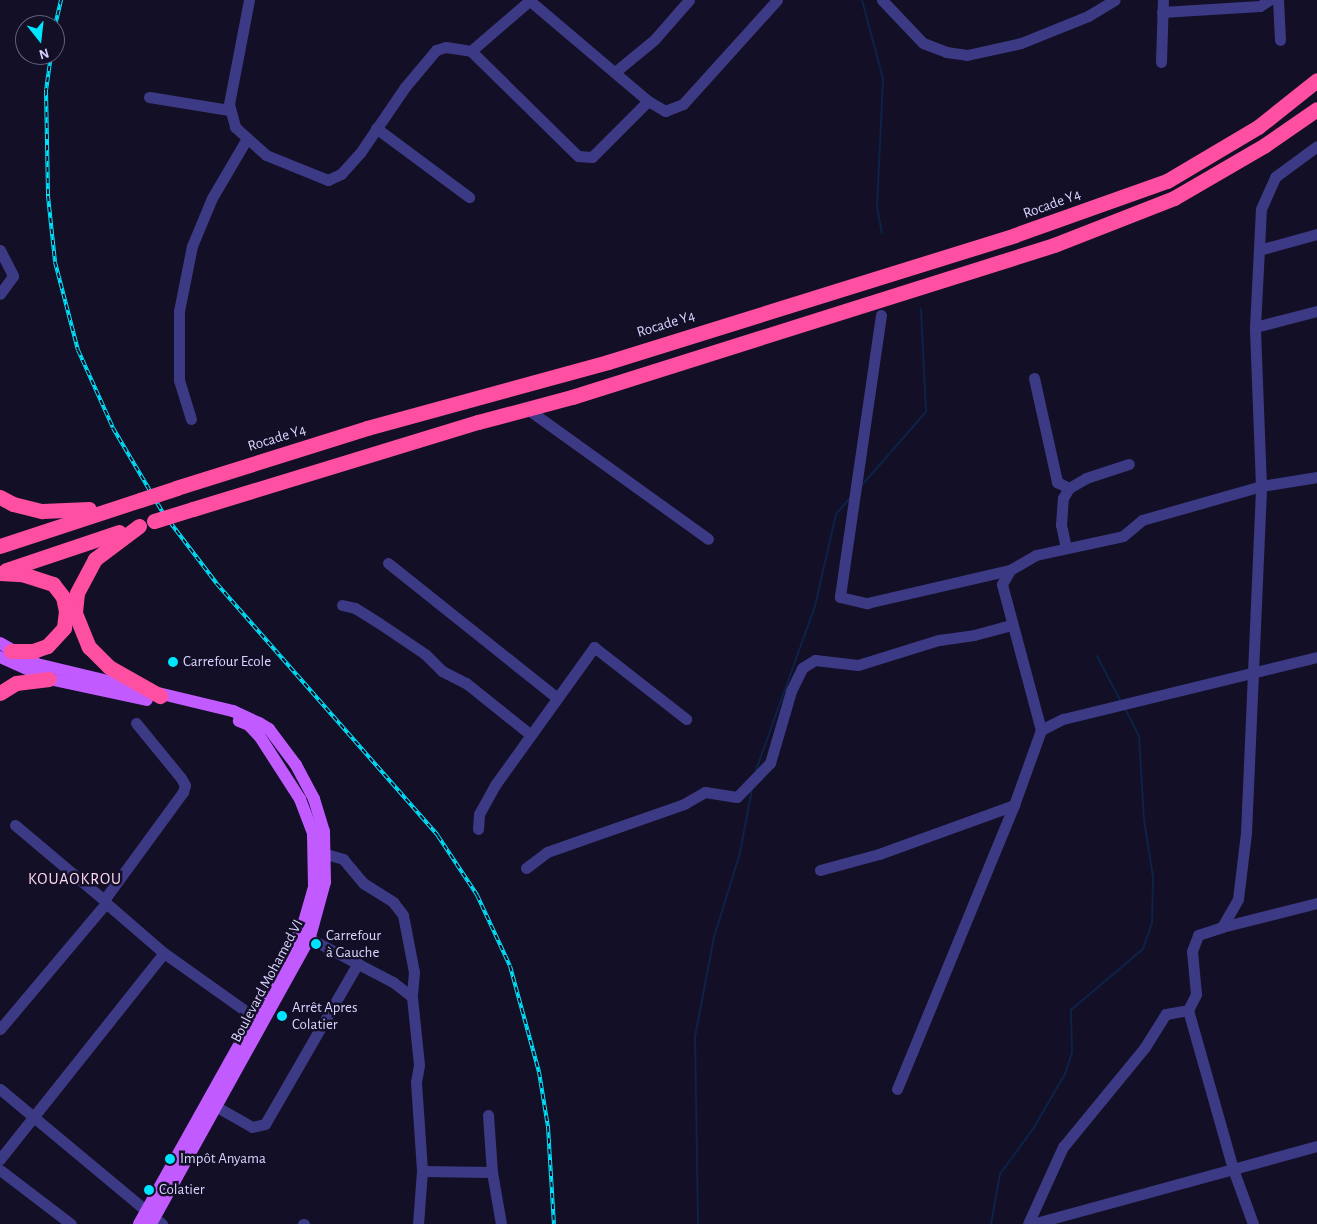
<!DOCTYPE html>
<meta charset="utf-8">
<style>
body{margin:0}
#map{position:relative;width:1317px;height:1224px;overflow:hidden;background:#130f26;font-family:"Alegreya Sans",sans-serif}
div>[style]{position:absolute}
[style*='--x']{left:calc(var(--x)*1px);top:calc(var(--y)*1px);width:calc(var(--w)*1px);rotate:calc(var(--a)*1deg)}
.stream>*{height:2px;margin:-1px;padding:0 1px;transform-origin:1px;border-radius:1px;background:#0c2248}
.minor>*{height:11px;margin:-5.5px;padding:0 5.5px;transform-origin:5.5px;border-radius:5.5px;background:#3d3a85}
.major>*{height:12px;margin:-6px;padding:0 6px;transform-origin:6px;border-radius:6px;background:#c25bff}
.highway>*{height:15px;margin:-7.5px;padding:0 7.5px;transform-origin:7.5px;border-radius:7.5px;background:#ff4fa3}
.rail>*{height:4px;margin-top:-2px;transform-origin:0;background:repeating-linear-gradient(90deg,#130f26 0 5.5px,#00e5ff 0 11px);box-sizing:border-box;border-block:1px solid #00e5ff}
.highway-bridge>*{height:15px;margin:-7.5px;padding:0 7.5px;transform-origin:7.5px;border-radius:7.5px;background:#ff4fa3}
.dots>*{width:14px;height:14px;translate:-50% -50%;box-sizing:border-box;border:2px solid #130f26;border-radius:50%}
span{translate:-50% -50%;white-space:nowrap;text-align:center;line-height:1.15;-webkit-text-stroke:5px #130f26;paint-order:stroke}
.street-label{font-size:15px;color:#d9d4ff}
.poi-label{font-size:15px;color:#d9d4ff}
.left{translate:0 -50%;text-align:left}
.neighbourhood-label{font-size:16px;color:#ffd6f0;letter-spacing:1px}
.north{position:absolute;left:15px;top:15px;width:50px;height:50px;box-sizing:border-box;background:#130f26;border:1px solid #625e7d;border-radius:50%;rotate:164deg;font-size:14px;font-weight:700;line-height:20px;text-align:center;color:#d9d4ff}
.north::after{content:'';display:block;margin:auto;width:18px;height:22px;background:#00e5ff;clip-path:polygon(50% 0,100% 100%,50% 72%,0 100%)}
</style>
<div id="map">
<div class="stream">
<i style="--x:862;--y:0;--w:82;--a:75.1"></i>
<i style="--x:883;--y:79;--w:127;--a:92.7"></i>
<i style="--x:877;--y:206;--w:28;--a:80"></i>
<i style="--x:862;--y:485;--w:97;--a:-48.8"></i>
<i style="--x:926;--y:412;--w:103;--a:-92.8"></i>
<i style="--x:1097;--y:656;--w:50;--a:62.4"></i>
<i style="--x:756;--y:770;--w:174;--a:-70.2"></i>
<i style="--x:815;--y:606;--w:94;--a:-77.1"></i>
<i style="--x:836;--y:514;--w:21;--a:-49"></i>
<i style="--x:698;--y:1224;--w:187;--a:-90.9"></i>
<i style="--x:695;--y:1037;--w:102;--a:-79.2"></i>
<i style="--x:714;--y:937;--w:88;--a:-72.8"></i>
<i style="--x:740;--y:853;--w:65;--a:-79.4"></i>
<i style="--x:991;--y:1224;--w:51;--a:-79.8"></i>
<i style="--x:1000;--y:1174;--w:56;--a:-53.7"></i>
<i style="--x:1033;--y:1129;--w:64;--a:-59.8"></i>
<i style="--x:1065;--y:1074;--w:22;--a:-72"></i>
<i style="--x:1072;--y:1053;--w:43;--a:-91.3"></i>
<i style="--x:1071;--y:1010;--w:94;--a:-40.3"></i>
<i style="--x:1143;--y:949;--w:28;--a:-71"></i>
<i style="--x:1152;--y:923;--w:46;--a:-88.8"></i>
<i style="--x:1153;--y:877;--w:58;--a:-99"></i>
<i style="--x:1144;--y:820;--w:84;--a:-93.4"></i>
<i style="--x:1139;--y:736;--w:30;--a:-117"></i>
</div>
<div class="minor">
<i style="--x:249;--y:0;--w:106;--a:100.9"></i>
<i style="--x:229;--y:104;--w:24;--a:75"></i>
<i style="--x:235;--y:127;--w:42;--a:42.1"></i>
<i style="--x:266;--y:155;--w:67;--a:22"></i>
<i style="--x:328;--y:180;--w:14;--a:-25"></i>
<i style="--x:341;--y:174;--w:28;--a:-48"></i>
<i style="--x:360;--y:153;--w:80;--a:-55.7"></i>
<i style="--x:405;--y:87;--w:48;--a:-50"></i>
<i style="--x:436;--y:50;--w:10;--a:-17"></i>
<i style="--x:446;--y:47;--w:25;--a:9"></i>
<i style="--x:471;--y:51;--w:78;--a:-40.8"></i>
<i style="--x:529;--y:0;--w:156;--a:40.3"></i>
<i style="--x:648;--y:101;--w:20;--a:30"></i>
<i style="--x:665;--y:111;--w:19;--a:-21"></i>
<i style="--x:683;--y:104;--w:140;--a:-47.9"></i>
<i style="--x:882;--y:0;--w:59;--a:46.4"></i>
<i style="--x:923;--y:43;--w:25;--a:21"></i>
<i style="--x:946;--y:52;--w:21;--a:8"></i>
<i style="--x:967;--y:55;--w:55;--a:-12.5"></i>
<i style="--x:1021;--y:43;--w:72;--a:-21.9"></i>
<i style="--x:1088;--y:16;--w:31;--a:-31"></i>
<i style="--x:1278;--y:0;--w:40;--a:87.1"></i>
<i style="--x:1162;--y:12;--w:98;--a:-3.5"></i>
<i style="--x:1260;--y:6;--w:11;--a:-34"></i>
<i style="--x:471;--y:51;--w:150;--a:44.5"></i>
<i style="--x:578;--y:156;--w:14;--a:4"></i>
<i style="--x:592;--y:157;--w:79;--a:-45"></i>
<i style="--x:1161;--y:62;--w:62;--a:-88.2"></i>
<i style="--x:615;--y:72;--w:50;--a:-39.4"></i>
<i style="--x:654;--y:40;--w:53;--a:-48.8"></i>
<i style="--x:149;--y:97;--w:81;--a:9.2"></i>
<i style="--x:376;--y:128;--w:116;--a:36.6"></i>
<i style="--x:0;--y:250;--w:29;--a:63"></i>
<i style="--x:13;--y:276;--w:22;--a:126"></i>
<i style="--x:1259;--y:250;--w:60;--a:-15.4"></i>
<i style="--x:881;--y:315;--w:285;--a:98.3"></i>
<i style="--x:840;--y:597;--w:28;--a:13"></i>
<i style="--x:867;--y:603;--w:147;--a:-13"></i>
<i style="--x:1255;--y:327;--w:64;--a:-14.5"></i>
<i style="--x:1034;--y:378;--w:107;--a:77.5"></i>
<i style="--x:1057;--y:482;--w:13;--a:27"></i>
<i style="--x:526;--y:408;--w:224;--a:35.7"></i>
<i style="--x:191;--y:419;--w:41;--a:-107.1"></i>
<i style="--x:179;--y:380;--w:69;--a:-90"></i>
<i style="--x:179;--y:311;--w:66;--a:-78.7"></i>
<i style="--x:192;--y:246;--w:52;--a:-67.4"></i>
<i style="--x:212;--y:198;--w:67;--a:-59.6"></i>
<i style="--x:1066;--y:548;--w:24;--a:-102"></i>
<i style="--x:1061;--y:525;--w:27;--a:-86"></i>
<i style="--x:1063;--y:498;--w:12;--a:-59"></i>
<i style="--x:1069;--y:488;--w:20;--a:-30"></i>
<i style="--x:1086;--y:478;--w:45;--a:-18"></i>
<i style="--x:388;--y:563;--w:215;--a:38.6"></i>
<i style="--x:342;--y:605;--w:13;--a:13"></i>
<i style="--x:355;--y:608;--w:28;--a:32"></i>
<i style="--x:379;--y:623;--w:55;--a:34"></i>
<i style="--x:425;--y:654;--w:24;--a:45"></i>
<i style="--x:442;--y:671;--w:27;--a:27"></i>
<i style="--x:466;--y:683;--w:83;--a:38.7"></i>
<i style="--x:1041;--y:730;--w:151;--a:-105"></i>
<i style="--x:1002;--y:584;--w:16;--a:-60"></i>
<i style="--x:1010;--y:570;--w:30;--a:-30"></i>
<i style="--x:1036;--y:555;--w:89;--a:-12.3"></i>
<i style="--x:1123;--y:536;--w:25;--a:-40"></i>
<i style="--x:1142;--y:520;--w:124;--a:-15.9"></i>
<i style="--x:1261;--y:486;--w:57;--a:-9.1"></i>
<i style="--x:15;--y:825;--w:116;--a:40.1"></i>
<i style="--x:478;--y:829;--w:15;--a:-86"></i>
<i style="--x:479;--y:814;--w:33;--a:-61"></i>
<i style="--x:495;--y:785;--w:170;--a:-54.3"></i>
<i style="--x:594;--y:647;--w:117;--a:38"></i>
<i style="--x:326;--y:854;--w:18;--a:16"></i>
<i style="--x:343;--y:859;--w:31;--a:50"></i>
<i style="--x:363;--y:883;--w:36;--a:32"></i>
<i style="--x:393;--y:902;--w:16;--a:52"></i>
<i style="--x:403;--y:915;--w:58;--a:79.1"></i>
<i style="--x:414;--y:972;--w:25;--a:95"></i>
<i style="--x:526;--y:868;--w:26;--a:-37"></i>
<i style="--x:547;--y:852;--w:145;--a:-19.3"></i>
<i style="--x:684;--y:804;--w:24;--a:-30"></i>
<i style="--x:705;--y:792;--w:32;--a:9"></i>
<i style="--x:737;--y:797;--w:47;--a:-45.9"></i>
<i style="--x:770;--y:763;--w:75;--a:-73.7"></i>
<i style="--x:791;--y:691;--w:25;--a:-64"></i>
<i style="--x:802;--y:668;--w:15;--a:-32"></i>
<i style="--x:815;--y:660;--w:43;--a:6.6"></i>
<i style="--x:858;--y:665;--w:85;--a:-17.2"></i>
<i style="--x:939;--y:640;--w:35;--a:-8"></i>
<i style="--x:974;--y:635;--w:38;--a:-15"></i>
<i style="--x:820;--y:870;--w:61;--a:-15.2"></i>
<i style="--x:879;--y:854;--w:144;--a:-19.9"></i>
<i style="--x:106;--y:903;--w:77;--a:40.8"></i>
<i style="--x:164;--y:953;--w:110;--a:35.4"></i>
<i style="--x:1222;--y:927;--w:98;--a:-14.2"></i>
<i style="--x:303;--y:935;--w:102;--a:27.6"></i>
<i style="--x:393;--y:982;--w:24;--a:38"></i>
<i style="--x:412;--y:997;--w:68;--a:84.1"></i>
<i style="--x:419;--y:1065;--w:17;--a:100"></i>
<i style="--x:416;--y:1082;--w:89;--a:86.1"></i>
<i style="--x:422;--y:1171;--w:53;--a:94.3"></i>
<i style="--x:0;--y:1029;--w:165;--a:-49.9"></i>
<i style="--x:106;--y:903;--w:4;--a:-124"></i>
<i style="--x:104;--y:900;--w:134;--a:-53.8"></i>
<i style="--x:183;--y:792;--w:7;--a:-74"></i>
<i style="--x:185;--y:785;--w:8;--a:-120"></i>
<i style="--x:181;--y:778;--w:71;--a:-129.3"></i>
<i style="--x:0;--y:1089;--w:211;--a:39.8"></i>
<i style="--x:897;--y:1089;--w:307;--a:-67.6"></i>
<i style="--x:1014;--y:805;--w:80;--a:-70.2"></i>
<i style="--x:1041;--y:730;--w:25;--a:-27"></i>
<i style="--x:1063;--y:719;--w:261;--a:-13.7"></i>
<i style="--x:217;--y:1107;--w:40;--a:29.7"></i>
<i style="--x:252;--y:1127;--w:13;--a:-13"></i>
<i style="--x:265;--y:1124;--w:186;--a:-60"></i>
<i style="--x:488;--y:1115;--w:57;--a:86"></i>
<i style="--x:492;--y:1172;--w:53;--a:80.2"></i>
<i style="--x:0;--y:1159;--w:263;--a:-51.5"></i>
<i style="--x:0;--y:1170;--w:89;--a:37.3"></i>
<i style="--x:422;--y:1171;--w:70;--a:0.8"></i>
<i style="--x:303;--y:1224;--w:1;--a:0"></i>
<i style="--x:1028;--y:1224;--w:85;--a:-65.6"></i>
<i style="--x:1063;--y:1147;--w:129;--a:-50.6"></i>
<i style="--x:1145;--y:1047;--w:39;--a:-58"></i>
<i style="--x:1166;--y:1014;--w:22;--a:-10"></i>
<i style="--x:1032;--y:1224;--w:295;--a:-15.3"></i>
<i style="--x:1253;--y:1224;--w:59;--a:-110"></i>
<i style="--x:1233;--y:1169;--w:165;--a:-105.8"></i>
<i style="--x:1188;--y:1010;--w:18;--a:-63"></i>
<i style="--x:1196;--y:994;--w:43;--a:-95.3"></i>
<i style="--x:1192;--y:951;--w:17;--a:-69"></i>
<i style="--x:1198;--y:935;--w:25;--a:-18"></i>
<i style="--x:1222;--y:927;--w:32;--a:-60"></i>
<i style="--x:1238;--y:899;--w:66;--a:-83.1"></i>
<i style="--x:1246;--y:833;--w:347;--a:-87.5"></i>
<i style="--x:1261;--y:486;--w:159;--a:-92.2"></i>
<i style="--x:1255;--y:327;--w:118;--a:-87.1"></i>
<i style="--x:1261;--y:209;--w:35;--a:-66"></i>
<i style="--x:1275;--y:177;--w:52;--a:-36.4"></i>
</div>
<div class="major">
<i style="--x:0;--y:643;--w:43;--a:29.6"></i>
<i style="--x:37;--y:664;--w:202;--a:13.5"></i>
<i style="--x:233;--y:711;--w:29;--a:25"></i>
<i style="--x:259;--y:723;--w:12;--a:31"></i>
<i style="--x:269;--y:729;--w:45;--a:53.1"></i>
<i style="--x:296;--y:765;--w:38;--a:62"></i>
<i style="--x:314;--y:799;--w:34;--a:73"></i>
<i style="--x:324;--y:831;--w:51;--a:88.9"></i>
<i style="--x:325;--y:882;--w:57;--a:105.3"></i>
<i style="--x:310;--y:937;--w:328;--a:119"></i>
<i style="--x:0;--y:657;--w:54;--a:24.2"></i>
<i style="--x:49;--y:679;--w:100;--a:12.1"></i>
<i style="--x:139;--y:1224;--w:312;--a:-60.8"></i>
<i style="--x:291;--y:952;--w:33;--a:-67"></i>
<i style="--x:304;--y:922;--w:37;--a:-74"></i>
<i style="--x:314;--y:886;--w:53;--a:-91.1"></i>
<i style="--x:313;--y:833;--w:36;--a:-111"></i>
<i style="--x:300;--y:799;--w:74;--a:-122.8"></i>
<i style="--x:260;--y:737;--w:16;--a:-133"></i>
<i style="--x:249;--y:725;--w:11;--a:-158"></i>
</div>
<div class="highway">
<i style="--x:176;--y:488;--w:200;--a:-17.4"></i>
<i style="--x:367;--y:428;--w:250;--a:-15.3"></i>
<i style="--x:608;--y:362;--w:426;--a:-17.3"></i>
<i style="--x:1015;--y:235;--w:161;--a:-19.6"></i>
<i style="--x:1167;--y:181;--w:106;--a:-30.7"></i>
<i style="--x:1258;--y:127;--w:75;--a:-38.5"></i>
<i style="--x:0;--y:497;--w:15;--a:28"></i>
<i style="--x:13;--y:504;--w:30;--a:14"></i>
<i style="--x:42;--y:511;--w:47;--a:-2.4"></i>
<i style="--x:193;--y:509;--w:298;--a:-17"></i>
<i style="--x:478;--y:422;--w:97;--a:-14.9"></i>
<i style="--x:572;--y:397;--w:505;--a:-17.5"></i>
<i style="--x:1054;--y:245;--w:129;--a:-21.4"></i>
<i style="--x:1174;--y:198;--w:105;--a:-30.2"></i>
<i style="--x:1265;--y:145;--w:63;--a:-34.7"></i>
<i style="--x:139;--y:526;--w:55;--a:143.1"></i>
<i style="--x:95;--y:559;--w:38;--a:118"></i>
<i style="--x:77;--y:593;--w:20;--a:96"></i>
<i style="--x:75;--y:613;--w:37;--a:68"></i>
<i style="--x:89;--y:647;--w:28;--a:45"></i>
<i style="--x:109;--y:667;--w:59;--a:29.6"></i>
<i style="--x:0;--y:546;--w:147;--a:-18.2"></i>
<i style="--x:6;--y:570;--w:119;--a:-18.6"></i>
<i style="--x:0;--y:573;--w:22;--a:3"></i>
<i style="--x:22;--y:574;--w:33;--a:18"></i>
<i style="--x:53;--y:584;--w:16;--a:52"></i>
<i style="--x:63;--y:597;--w:14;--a:78"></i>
<i style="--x:66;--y:611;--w:17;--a:97"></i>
<i style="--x:64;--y:628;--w:25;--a:133"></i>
<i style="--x:47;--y:646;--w:15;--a:160"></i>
<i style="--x:33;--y:651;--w:22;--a:180"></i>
<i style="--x:0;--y:693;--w:19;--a:-32"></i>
<i style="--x:16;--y:683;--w:33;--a:-7"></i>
</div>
<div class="rail">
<i style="--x:55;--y:26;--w:27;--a:-77"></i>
<i style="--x:51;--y:55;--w:35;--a:98"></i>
<i style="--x:46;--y:90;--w:106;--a:88.9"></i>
<i style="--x:48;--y:196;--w:66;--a:83.9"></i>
<i style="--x:55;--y:262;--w:91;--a:75.4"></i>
<i style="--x:78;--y:350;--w:85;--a:65.8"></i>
<i style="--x:113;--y:428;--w:99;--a:59.5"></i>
<i style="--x:163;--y:513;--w:89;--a:52.7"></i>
<i style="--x:217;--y:584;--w:335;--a:48.7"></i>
<i style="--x:438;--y:836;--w:71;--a:56.5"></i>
<i style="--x:477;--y:895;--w:78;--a:65.1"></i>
<i style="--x:510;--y:966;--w:110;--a:74.7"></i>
<i style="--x:539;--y:1072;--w:56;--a:80.7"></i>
<i style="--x:548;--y:1127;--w:97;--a:86.5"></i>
</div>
<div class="highway-bridge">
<i style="--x:140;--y:500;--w:38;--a:-18"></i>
<i style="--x:154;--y:521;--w:41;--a:-17.1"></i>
</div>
<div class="dots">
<i style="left:173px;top:662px;background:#00e5ff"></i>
<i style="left:316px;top:944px;background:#00e5ff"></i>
<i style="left:282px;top:1016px;background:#00e5ff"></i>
<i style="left:170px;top:1159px;background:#00e5ff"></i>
<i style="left:149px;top:1190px;background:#00e5ff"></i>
</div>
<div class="street-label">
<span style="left:1052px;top:204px;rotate:-20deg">Rocade Y4</span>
<span style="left:666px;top:324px;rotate:-17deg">Rocade Y4</span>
<span style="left:277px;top:438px;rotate:-17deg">Rocade Y4</span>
<span style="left:267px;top:981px;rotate:-62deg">Boulevard Mohamed VI</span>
</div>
<div class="poi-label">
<span class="left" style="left:183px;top:662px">Carrefour Ecole</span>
<span class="left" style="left:326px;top:944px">Carrefour<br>à Gauche</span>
<span class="left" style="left:292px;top:1016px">Arrêt Apres<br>Colatier</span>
<span class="left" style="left:180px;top:1159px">Impôt Anyama</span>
<span class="left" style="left:159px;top:1190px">Colatier</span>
</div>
<div class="neighbourhood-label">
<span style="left:75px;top:879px">KOUAOKROU</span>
</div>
<div class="north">N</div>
</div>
